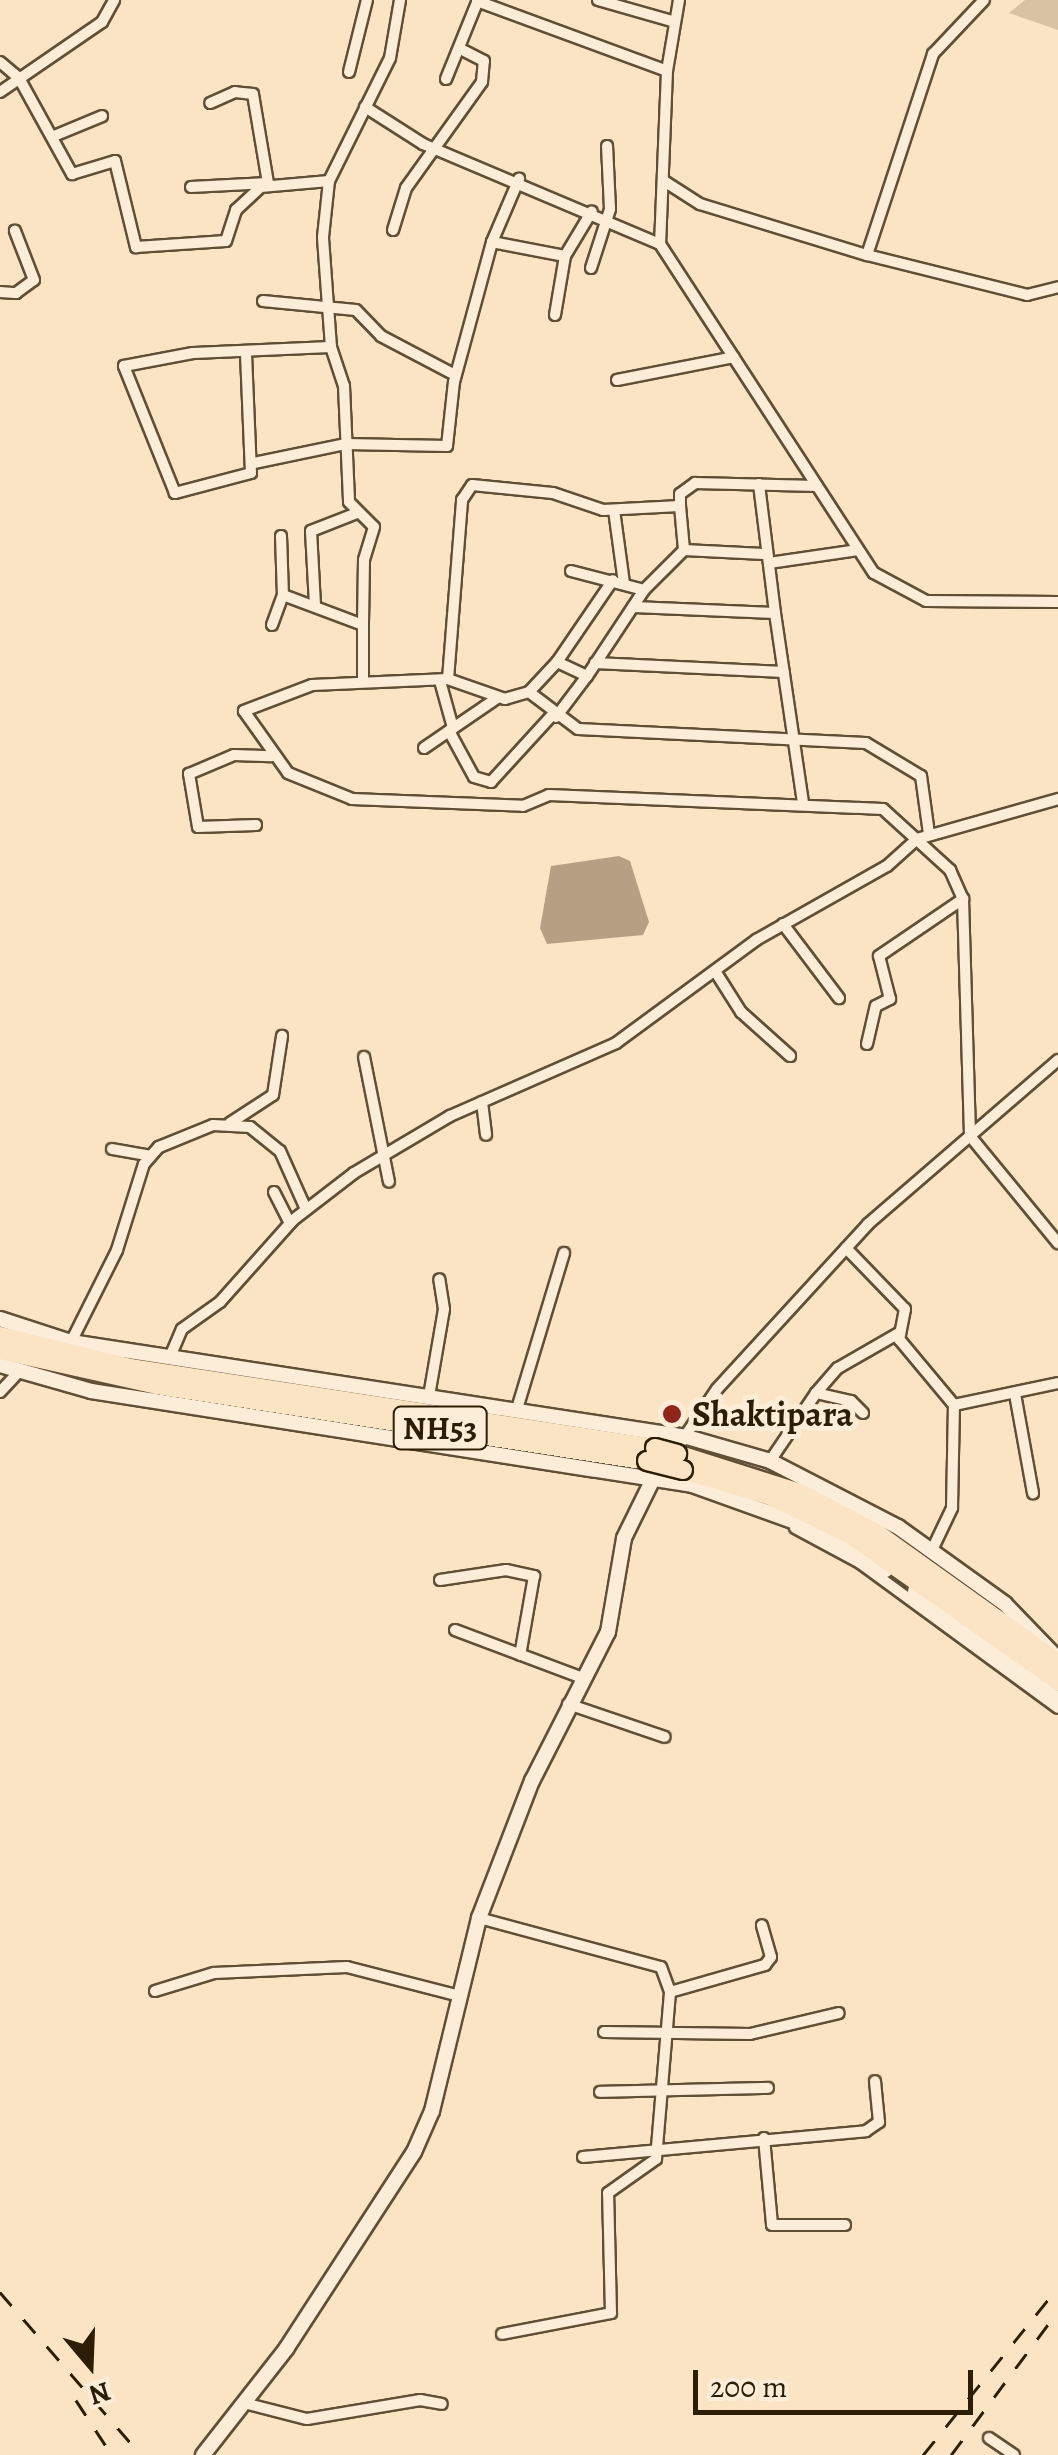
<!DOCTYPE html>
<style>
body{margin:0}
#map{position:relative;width:1058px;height:2455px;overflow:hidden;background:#fbe4c4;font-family:Alegreya,serif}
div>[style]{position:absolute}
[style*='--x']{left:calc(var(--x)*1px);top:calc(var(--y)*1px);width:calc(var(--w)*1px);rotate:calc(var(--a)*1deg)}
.green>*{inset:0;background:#d8c2a4}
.water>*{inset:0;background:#b5a083}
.roads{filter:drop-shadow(2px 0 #604f35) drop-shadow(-2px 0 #604f35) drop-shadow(0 2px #604f35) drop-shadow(0 -2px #604f35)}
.street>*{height:10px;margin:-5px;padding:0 5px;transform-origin:5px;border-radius:5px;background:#fcedd9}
.secondary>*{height:14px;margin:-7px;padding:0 7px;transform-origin:7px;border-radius:7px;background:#fcedd9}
.highway>*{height:18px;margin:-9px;padding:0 9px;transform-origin:9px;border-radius:9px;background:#fbe4c4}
.rail>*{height:2.5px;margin-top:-1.25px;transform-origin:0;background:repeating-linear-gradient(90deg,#2d1d05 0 18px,transparent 0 36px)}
.bridges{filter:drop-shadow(2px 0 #2d1d05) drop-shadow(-2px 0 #2d1d05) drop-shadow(0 2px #2d1d05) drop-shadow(0 -2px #2d1d05)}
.highway-bridge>*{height:18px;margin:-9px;padding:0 9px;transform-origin:9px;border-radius:9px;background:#fbe4c4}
.dots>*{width:28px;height:28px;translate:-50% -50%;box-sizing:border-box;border:5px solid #fcedd9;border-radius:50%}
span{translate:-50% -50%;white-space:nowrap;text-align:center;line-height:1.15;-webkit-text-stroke:10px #fcedd9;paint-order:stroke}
.shield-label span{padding:2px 8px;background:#fcedd9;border:2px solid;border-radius:8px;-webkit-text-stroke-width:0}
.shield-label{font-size:32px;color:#2d1d05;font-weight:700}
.poi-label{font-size:35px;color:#2d1d05;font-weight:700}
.left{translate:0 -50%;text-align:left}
.north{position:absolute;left:40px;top:2315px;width:100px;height:100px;-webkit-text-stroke:8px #fcedd9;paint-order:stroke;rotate:161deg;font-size:28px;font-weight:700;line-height:40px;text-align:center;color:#2d1d05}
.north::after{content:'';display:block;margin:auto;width:35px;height:45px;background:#2d1d05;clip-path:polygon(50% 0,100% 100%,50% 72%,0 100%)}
.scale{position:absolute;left:693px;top:2370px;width:280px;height:45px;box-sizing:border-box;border:5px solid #2d1d05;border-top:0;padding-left:12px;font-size:30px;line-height:35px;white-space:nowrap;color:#2d1d05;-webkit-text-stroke:8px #fcedd9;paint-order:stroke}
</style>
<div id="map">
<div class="green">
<i style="clip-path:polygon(1025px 0,1058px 0,1058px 30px,1009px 13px)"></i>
</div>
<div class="water">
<i style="clip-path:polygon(619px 856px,630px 861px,649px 922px,643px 935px,547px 944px,540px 928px,551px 866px)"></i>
</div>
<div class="roads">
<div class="street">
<i style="--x:598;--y:0;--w:80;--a:15.9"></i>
<i style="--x:679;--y:0;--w:72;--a:99.6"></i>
<i style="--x:667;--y:71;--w:173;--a:92.3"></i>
<i style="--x:660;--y:244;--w:392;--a:57"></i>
<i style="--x:874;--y:573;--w:59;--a:28.3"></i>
<i style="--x:926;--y:601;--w:132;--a:0.4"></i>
<i style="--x:477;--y:1;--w:202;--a:20.2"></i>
<i style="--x:0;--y:62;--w:25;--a:40"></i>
<i style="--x:19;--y:78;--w:110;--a:61.1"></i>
<i style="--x:72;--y:174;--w:45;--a:-16.8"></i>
<i style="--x:115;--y:161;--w:89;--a:76.3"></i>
<i style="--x:136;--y:247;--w:90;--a:-3.8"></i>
<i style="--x:226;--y:241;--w:33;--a:-72"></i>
<i style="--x:236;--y:210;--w:34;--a:-43"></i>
<i style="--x:261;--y:187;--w:68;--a:-5"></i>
<i style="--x:349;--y:72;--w:74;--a:-76"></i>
<i style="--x:446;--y:79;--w:85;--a:-67.9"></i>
<i style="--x:0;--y:92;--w:124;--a:-34.5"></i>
<i style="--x:102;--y:22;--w:25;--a:-61"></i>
<i style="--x:365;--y:107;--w:69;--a:32.5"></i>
<i style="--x:423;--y:144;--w:257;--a:22.9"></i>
<i style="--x:54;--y:136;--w:52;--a:-22.6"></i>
<i style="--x:664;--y:181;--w:43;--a:32.6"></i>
<i style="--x:700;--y:204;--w:175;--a:17"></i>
<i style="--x:867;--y:255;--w:165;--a:14"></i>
<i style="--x:1027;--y:295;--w:32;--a:-14"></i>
<i style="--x:191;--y:187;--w:77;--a:-3"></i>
<i style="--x:268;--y:183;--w:90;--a:-99.6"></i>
<i style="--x:253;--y:94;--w:18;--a:-174"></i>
<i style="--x:235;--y:92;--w:27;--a:156"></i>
<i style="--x:393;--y:230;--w:44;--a:-72.8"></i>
<i style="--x:406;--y:188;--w:130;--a:-54.4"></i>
<i style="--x:482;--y:82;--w:21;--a:-85"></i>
<i style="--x:484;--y:61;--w:28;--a:-153"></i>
<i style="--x:492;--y:242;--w:74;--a:10.9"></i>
<i style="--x:565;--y:256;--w:52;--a:-59"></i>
<i style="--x:867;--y:255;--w:212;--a:-71.8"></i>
<i style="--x:933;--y:54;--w:74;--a:-46.6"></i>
<i style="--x:591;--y:268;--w:62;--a:-72.1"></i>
<i style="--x:610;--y:209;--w:63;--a:-92.7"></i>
<i style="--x:0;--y:292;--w:16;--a:4"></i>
<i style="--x:16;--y:293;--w:22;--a:-36"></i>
<i style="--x:34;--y:280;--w:53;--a:-111.2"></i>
<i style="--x:263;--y:301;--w:93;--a:5.5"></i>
<i style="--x:356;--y:310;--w:36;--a:46"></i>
<i style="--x:381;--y:336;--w:84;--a:27.8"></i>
<i style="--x:555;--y:315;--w:60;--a:-80.4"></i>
<i style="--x:331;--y:347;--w:41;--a:71.6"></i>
<i style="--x:344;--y:386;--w:116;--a:87.5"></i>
<i style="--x:349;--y:502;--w:35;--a:45"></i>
<i style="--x:374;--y:527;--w:34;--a:107"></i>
<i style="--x:364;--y:560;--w:65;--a:90.9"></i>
<i style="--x:246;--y:354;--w:119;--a:87.6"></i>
<i style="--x:251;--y:473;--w:79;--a:165.3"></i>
<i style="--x:175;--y:493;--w:137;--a:-111.9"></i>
<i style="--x:124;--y:366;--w:70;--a:-10.7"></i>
<i style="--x:193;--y:353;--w:138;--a:-2.5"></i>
<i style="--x:331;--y:347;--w:110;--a:-94.2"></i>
<i style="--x:323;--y:237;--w:56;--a:-83.9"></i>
<i style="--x:329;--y:181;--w:137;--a:-63.6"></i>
<i style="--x:390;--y:58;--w:59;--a:-80.2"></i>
<i style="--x:617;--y:380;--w:119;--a:-11.1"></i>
<i style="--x:254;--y:463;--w:94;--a:-11.7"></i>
<i style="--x:346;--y:444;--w:101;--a:1.1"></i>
<i style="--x:447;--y:446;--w:64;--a:-83.8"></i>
<i style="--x:454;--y:382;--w:145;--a:-74.8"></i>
<i style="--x:492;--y:242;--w:69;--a:-66.8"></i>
<i style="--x:680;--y:506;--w:44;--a:84.8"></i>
<i style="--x:684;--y:550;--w:80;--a:2.9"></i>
<i style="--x:614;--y:510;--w:74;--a:82.2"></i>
<i style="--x:281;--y:536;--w:59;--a:88.1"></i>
<i style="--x:684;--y:550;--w:57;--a:135"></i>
<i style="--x:644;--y:590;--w:103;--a:123.5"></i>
<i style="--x:587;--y:676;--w:33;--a:-155"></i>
<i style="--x:557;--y:662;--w:41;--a:133"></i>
<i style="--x:529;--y:692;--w:25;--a:164"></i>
<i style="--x:505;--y:699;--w:60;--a:-160.7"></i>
<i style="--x:448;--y:679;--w:180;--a:-85.5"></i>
<i style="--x:462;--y:500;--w:18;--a:-56"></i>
<i style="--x:472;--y:485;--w:81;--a:5.6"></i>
<i style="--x:553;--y:493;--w:53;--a:18.8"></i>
<i style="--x:603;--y:510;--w:77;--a:-3"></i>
<i style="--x:680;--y:506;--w:12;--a:-90"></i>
<i style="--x:680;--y:494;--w:19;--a:-36"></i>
<i style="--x:695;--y:483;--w:122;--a:1.4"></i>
<i style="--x:769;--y:563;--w:90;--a:-8.3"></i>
<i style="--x:571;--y:571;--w:75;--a:14.6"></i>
<i style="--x:315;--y:605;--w:74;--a:-93.1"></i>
<i style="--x:311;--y:531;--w:49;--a:-21.4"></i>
<i style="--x:633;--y:607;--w:142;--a:2.4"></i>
<i style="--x:775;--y:613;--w:130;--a:-97.1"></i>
<i style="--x:775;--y:613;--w:191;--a:81.6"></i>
<i style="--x:272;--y:625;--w:32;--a:-70"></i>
<i style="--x:283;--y:595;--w:85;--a:20.6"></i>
<i style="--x:363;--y:625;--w:55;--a:90"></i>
<i style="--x:557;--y:662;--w:99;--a:-55.7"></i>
<i style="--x:595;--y:663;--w:189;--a:2.7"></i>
<i style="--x:448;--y:679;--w:136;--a:177.5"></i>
<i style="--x:312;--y:685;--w:73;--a:159.1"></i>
<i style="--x:244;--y:711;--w:76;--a:54.6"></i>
<i style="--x:288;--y:773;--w:69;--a:22.1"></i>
<i style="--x:352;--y:799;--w:171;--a:2.3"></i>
<i style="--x:523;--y:806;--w:28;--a:-23"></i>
<i style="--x:549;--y:795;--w:334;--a:2.4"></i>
<i style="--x:883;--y:809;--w:91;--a:42.3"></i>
<i style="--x:950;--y:870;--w:32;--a:66"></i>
<i style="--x:963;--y:899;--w:237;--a:88.3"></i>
<i style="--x:970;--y:1136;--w:139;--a:50.6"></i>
<i style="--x:440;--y:681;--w:49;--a:74.5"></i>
<i style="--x:529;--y:692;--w:61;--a:37.1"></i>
<i style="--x:578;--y:729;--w:288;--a:2.8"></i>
<i style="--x:866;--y:743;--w:64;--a:31"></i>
<i style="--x:921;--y:776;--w:59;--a:82.1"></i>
<i style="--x:556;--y:717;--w:51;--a:-52.9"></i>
<i style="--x:449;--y:731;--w:52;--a:61.5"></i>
<i style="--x:474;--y:777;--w:18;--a:16"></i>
<i style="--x:491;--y:782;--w:92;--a:-47.6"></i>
<i style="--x:424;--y:748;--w:88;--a:-34.4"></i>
<i style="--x:256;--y:825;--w:58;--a:178"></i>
<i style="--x:198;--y:827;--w:54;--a:-99.6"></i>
<i style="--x:189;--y:774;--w:49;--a:-22.9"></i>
<i style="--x:234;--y:755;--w:37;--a:2"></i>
<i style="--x:783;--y:924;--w:93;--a:52.9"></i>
<i style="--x:715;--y:971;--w:49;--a:57.6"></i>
<i style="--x:741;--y:1012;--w:66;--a:41.9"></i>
<i style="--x:867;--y:1044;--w:39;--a:-77"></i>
<i style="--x:876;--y:1006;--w:16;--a:-27"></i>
<i style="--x:890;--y:999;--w:44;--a:-104.3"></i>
<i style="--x:879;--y:956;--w:102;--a:-34.2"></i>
<i style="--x:364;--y:1057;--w:127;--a:78.7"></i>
<i style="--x:482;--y:1102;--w:33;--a:83"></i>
<i style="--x:230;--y:1123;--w:51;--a:-33.1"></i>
<i style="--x:273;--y:1095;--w:60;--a:-81.3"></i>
<i style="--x:112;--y:1149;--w:39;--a:10"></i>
<i style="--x:274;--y:1192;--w:35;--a:63"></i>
<i style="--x:846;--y:1248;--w:85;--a:46"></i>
<i style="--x:905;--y:1309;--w:31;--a:101"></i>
<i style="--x:899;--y:1339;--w:86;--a:50.2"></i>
<i style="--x:71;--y:1342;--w:103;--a:-63.4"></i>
<i style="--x:117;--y:1250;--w:90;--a:-72.6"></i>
<i style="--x:144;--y:1164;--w:23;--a:-49"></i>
<i style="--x:159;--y:1147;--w:58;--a:-22.2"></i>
<i style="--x:213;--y:1125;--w:37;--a:3"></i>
<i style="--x:250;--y:1127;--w:38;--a:39"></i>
<i style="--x:280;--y:1151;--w:64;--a:65.9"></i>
<i style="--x:170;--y:1357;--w:30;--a:-67"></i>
<i style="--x:182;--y:1329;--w:47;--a:-35.4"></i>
<i style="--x:220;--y:1302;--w:110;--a:-48.3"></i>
<i style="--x:293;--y:1220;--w:77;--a:-37.6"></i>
<i style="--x:354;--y:1173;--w:112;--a:-30.7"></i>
<i style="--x:450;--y:1116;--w:181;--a:-23.7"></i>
<i style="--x:616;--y:1043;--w:174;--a:-36.3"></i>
<i style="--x:756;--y:940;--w:150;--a:-29.5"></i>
<i style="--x:887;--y:866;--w:40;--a:-42"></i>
<i style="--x:917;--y:839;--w:147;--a:-15.8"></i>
<i style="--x:0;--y:1392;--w:26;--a:-47"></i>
<i style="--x:816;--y:1393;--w:33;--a:-49"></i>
<i style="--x:838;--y:1368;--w:70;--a:-29.8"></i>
<i style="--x:1015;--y:1394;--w:101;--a:79.7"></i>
<i style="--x:429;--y:1396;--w:88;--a:-80.2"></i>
<i style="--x:444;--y:1309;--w:30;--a:-99"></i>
<i style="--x:954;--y:1405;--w:106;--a:-11.9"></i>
<i style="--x:517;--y:1409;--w:163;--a:-73.2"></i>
<i style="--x:673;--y:1454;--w:78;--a:-55.9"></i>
<i style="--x:717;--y:1389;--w:224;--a:-47.5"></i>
<i style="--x:868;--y:1224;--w:251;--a:-40.8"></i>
<i style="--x:770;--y:1461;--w:82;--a:-55.9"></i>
<i style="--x:816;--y:1393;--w:36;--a:13"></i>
<i style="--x:851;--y:1401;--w:17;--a:45"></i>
<i style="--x:795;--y:1528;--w:74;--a:28.3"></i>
<i style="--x:860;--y:1563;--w:245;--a:36.2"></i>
<i style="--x:932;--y:1550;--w:47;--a:-64.5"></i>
<i style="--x:952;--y:1508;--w:103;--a:-88.9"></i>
<i style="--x:440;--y:1580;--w:67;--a:-8.6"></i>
<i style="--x:506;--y:1570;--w:29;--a:12"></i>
<i style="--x:534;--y:1576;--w:80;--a:100"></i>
<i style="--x:455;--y:1630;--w:137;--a:20.6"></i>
<i style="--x:568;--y:1704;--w:102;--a:18.8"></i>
<i style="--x:479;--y:1918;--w:188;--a:15.1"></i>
<i style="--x:661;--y:1967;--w:27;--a:70"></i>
<i style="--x:670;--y:1992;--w:99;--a:-15.9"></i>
<i style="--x:765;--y:1965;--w:10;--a:-53"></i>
<i style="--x:771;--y:1957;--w:33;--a:-106"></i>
<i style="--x:155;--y:1991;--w:62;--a:-17"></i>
<i style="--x:214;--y:1973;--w:133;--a:-2.6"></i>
<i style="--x:347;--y:1967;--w:117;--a:14.4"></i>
<i style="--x:604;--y:2032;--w:146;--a:0.8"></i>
<i style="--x:750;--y:2034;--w:91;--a:-13.3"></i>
<i style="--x:600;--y:2092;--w:168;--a:-1.4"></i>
<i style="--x:764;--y:2138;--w:87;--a:84.7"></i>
<i style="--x:772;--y:2225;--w:73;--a:0"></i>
<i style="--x:583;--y:2157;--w:284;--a:-5.2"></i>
<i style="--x:866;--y:2131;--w:16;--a:-35"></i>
<i style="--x:879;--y:2122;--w:41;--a:-95.6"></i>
<i style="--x:502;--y:2334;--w:111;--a:-10.9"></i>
<i style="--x:611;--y:2313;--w:120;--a:-91.4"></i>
<i style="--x:608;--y:2193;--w:59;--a:-35.3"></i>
<i style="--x:656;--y:2159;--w:168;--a:-85.2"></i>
<i style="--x:244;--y:2403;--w:65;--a:14.3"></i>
<i style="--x:307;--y:2419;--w:115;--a:-9.5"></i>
<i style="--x:420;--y:2400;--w:22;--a:10"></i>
<i style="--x:989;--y:2438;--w:30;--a:34"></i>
</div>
<div class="secondary">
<i style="--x:0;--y:1319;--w:75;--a:17.9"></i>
<i style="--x:71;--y:1342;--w:623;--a:8.77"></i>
<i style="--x:687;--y:1437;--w:86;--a:16.1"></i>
<i style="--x:770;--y:1461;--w:144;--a:27.3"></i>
<i style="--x:898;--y:1527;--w:132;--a:35.7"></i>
<i style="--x:1005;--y:1604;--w:71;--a:46.1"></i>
<i style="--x:0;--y:1365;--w:95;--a:15.9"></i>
<i style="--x:91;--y:1391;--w:608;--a:8.89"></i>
<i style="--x:692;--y:1485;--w:142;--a:19.7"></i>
<i style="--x:826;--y:1533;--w:70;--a:32.1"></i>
<i style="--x:915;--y:1591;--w:179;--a:37.1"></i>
<i style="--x:203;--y:2455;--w:135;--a:-51.9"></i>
<i style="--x:286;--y:2349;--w:235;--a:-57"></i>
<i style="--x:414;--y:2152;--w:45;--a:-66.3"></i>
<i style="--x:432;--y:2111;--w:199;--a:-76.3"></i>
<i style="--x:479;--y:1918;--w:147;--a:-68.9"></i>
<i style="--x:532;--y:1781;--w:167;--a:-63"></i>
<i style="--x:608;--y:1632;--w:95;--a:-80.3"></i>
<i style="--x:624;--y:1538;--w:68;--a:-63.8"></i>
</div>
<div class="highway">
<i style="--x:0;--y:1336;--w:134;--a:13.8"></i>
<i style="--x:130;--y:1368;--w:531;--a:8.66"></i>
<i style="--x:0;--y:1350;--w:161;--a:12.6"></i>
<i style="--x:157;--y:1385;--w:496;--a:8.8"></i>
<i style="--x:677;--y:1454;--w:129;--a:17.6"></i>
<i style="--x:800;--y:1493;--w:88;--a:27.7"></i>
<i style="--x:878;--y:1534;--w:221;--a:35.6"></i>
<i style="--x:683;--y:1470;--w:89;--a:16.4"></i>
<i style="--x:768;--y:1495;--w:90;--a:25.7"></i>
<i style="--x:849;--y:1534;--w:256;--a:35.1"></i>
</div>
</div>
<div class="rail">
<i style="--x:0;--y:2292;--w:216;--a:49.1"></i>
<i style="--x:76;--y:2400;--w:66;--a:56.8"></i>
<i style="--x:923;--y:2455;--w:216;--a:-51.2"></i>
<i style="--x:951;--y:2455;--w:179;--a:-53.4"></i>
</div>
<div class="bridges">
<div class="highway-bridge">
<i style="--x:655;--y:1448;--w:23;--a:15"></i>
<i style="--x:647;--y:1461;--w:37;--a:14"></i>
</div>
</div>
<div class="dots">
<i style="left:672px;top:1414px;background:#8f2418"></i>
</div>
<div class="shield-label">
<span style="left:440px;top:1428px">NH53</span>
</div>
<div class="poi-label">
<span class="left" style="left:692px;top:1414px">Shaktipara</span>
</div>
<div class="north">N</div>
<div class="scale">200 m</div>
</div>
